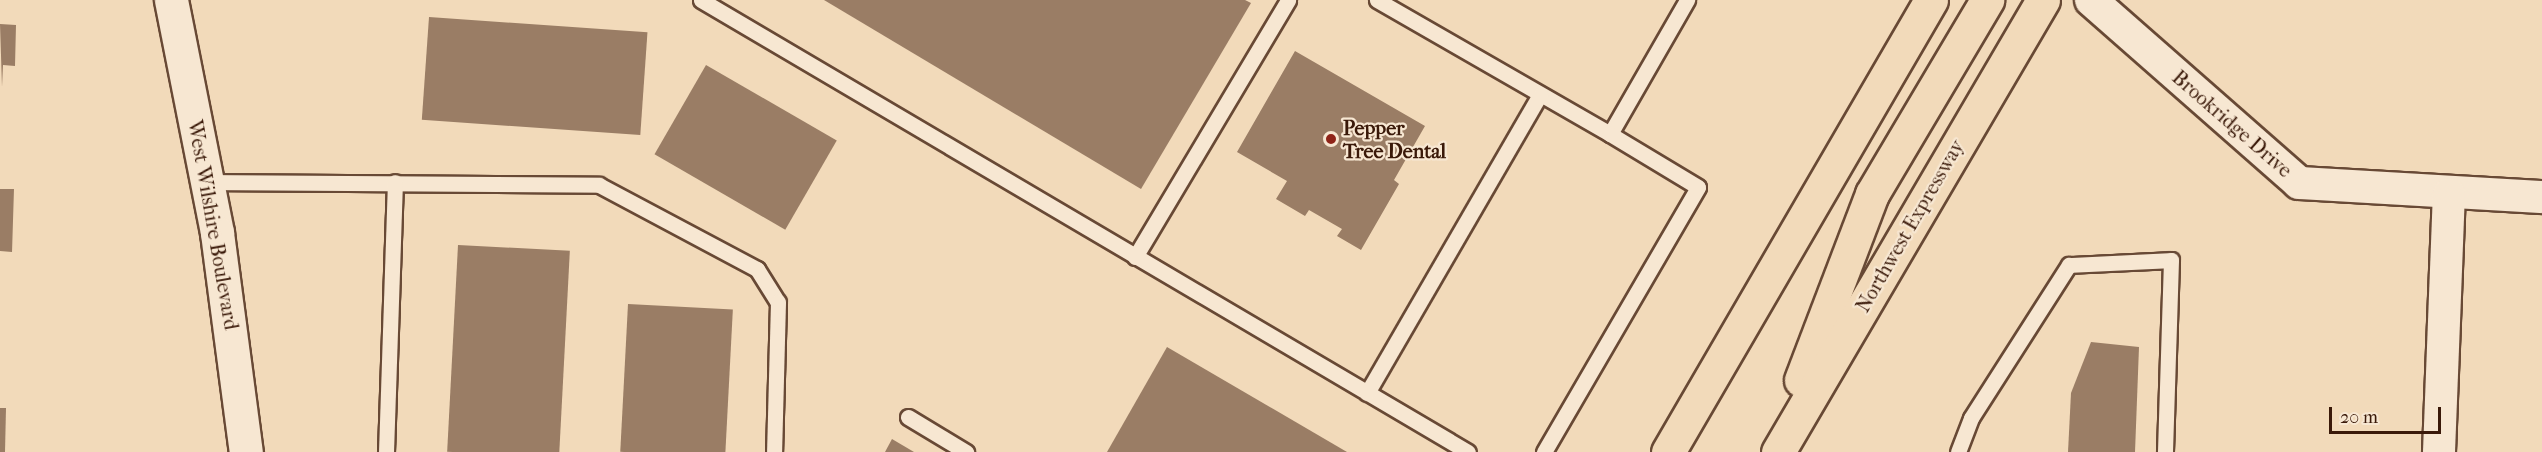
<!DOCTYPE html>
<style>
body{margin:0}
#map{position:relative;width:2542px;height:452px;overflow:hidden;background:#f2daba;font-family:"IM FELL French Canon",serif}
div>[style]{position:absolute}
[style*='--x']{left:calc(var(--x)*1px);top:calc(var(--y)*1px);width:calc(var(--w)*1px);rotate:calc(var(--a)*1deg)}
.building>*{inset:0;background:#9a7d65;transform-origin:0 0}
.roads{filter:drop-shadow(2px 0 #684935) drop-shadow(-2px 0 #684935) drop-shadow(0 2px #684935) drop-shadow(0 -2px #684935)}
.service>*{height:15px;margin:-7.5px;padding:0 7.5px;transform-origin:7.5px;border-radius:7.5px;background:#f7e7d2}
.minor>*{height:32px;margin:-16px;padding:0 16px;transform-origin:16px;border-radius:16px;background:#f7e7d2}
.secondary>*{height:33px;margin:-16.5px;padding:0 16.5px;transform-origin:16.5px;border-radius:16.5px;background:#f7e7d2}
.trunk>*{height:33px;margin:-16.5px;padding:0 16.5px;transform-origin:16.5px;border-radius:16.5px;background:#f2daba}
.dots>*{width:16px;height:16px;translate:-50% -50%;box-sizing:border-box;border:3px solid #f7e7d2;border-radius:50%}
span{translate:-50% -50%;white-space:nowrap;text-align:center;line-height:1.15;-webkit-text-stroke:4.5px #f7e7d2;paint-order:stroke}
.street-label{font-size:20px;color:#3a1909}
.poi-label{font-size:20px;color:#3a1909;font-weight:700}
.left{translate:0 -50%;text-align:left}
.scale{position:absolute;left:2329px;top:407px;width:112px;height:27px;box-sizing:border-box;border:3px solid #3a1909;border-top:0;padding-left:8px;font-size:18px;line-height:21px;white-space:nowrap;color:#3a1909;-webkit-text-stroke:4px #f7e7d2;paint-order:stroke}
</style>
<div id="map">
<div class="building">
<i style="clip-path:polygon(824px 0,1245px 0,1251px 3px,1141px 189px)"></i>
<i style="left:429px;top:17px;width:219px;height:103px;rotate:4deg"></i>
<i style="clip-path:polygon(0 24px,16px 25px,15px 66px,3px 65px,2px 87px)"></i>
<i style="clip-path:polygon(1295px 51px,1425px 126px,1394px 180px,1399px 184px,1361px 250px,1337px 236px,1342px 229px,1309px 210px,1305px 216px,1276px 199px,1287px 181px,1237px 152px)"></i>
<i style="left:706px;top:65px;width:151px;height:103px;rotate:30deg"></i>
<i style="clip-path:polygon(0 189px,14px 189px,12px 252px,0 251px)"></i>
<i style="left:458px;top:245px;width:112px;height:207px;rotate:3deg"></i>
<i style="left:628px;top:304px;width:105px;height:148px;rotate:3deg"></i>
<i style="clip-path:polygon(2091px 342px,2139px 347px,2135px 452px,2068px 452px,2071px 393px)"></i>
<i style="clip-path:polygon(1167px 347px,1347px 452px,1107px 452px)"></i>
<i style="clip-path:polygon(0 408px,6px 408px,5px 452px,0 452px)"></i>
<i style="clip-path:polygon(892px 439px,914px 452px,885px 452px)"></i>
</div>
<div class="roads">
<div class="service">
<i style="--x:701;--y:0;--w:890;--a:30.51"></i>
<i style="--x:1377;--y:0;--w:269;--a:29.9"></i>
<i style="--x:1610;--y:134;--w:155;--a:-60.1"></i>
<i style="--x:207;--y:182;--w:392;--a:0.4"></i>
<i style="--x:599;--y:185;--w:179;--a:28"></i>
<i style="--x:757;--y:269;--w:39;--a:58"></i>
<i style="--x:778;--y:302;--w:150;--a:91.5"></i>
<i style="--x:1135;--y:257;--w:299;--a:-59.2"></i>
<i style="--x:1367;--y:393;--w:345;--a:-59.9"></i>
<i style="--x:908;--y:417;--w:68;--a:31.1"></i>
<i style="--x:386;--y:452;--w:270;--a:-88.1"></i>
<i style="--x:1544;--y:452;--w:306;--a:-59.8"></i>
<i style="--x:1698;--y:187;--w:103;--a:-148.9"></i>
<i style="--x:1958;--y:452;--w:36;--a:-69"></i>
<i style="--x:1971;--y:418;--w:182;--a:-57.4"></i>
<i style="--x:2069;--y:265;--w:102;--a:-2.8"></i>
<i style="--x:2171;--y:260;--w:192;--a:91.8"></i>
</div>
<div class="minor">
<i style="--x:2091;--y:0;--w:277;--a:41.3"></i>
<i style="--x:2299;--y:183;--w:243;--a:3.3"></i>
<i style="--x:2439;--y:452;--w:258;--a:-87.8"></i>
</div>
<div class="secondary">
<i style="--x:171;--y:0;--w:237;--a:78.8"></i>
<i style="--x:217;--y:233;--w:221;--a:82.5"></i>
</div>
<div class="trunk">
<i style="--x:1801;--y:380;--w:199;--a:-69.1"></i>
<i style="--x:1872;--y:194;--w:226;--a:-59.3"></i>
<i style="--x:1668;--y:452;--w:523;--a:-59.81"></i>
<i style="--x:1778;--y:452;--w:524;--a:-59.62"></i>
</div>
</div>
<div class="dots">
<i style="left:1331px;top:139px;background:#8f2418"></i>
</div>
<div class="street-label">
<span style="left:2232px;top:124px;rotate:41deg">Brookridge Drive</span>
<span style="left:213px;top:225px;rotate:80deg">West Wilshire Boulevard</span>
<span style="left:1910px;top:226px;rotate:-60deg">Northwest Expressway</span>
</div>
<div class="poi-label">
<span class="left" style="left:1343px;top:140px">Pepper<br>Tree Dental</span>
</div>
<div class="scale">20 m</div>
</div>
